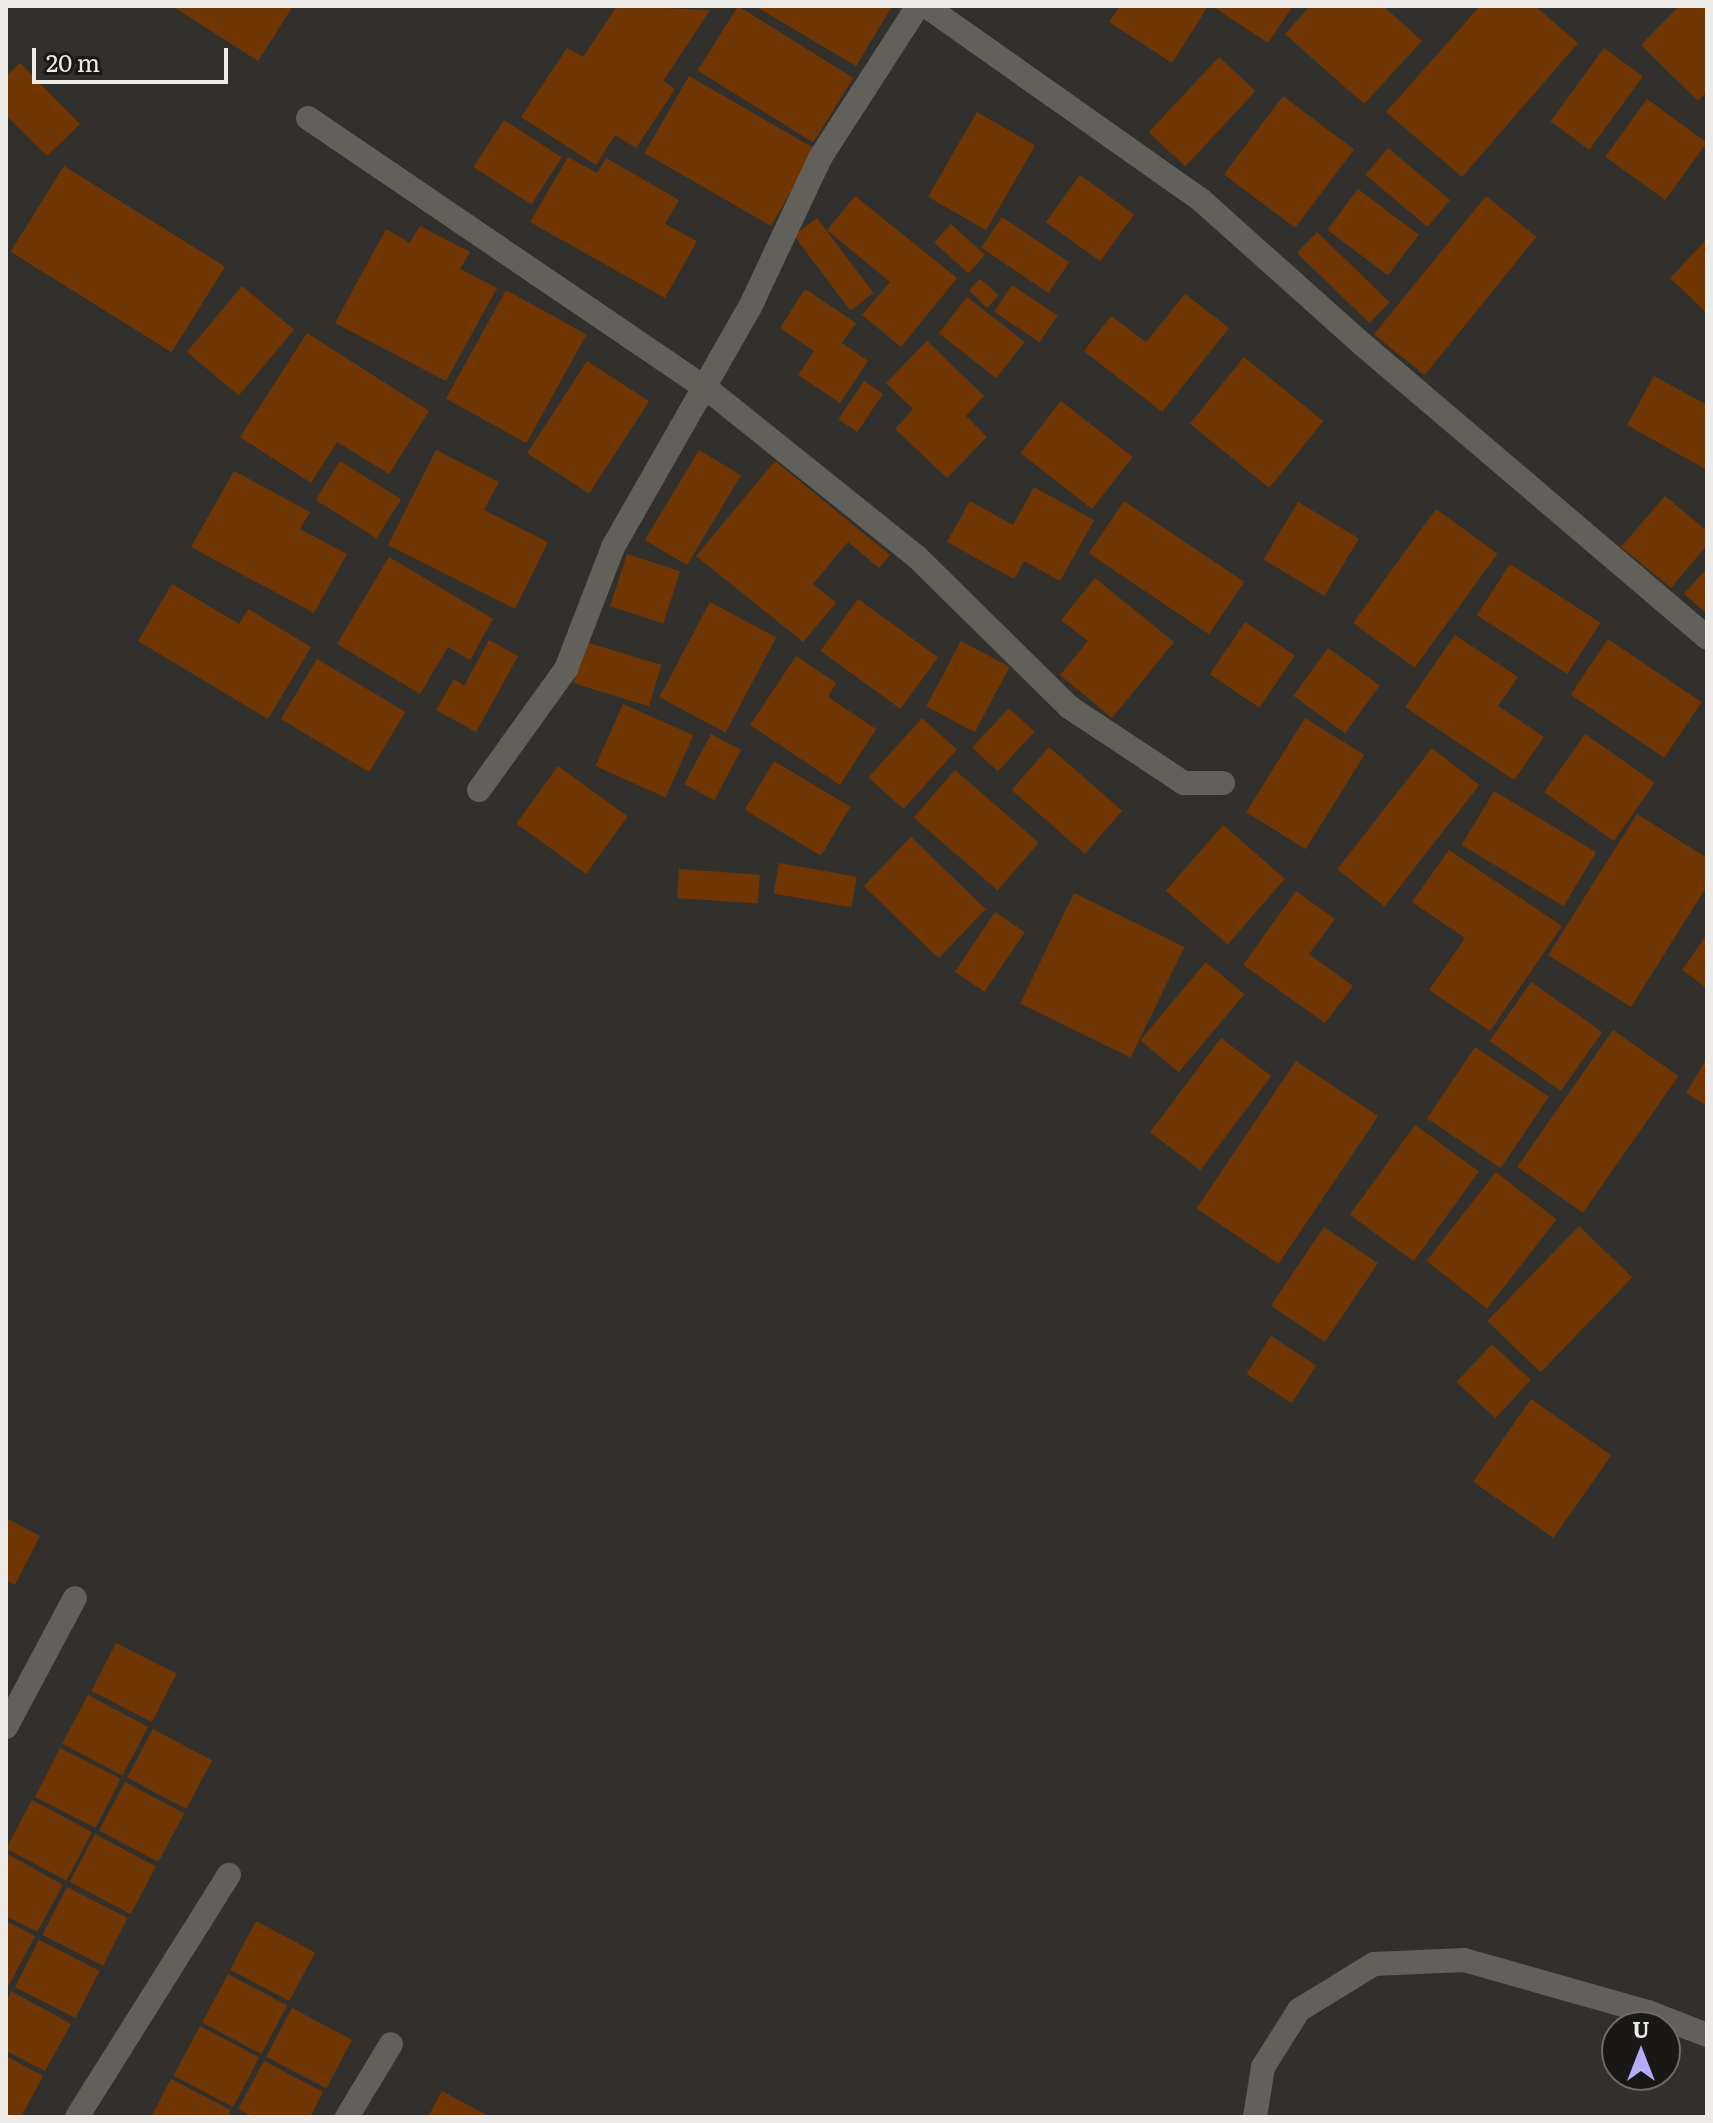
<!DOCTYPE html>
<style>
body{margin:0}
#map{position:relative;width:1713px;height:2123px;overflow:hidden;background:#32302c;font-family:Literata,serif}
div>[style]{position:absolute}
[style*='--x']{left:calc(var(--x)*1px);top:calc(var(--y)*1px);width:calc(var(--w)*1px);rotate:calc(var(--a)*1deg)}
.building>*{inset:0;background:#6f3603;transform-origin:0 0}
.street>*{height:24px;margin:-12px;padding:0 12px;transform-origin:12px;border-radius:12px;background:#62605b}
span{translate:-50% -50%;white-space:nowrap;text-align:center;line-height:1.15;-webkit-text-stroke:7px #191816;paint-order:stroke}
.frame{position:absolute;inset:0;border:8px solid #ecebe8;pointer-events:none}
.north{position:absolute;left:1601px;top:2011px;width:80px;height:80px;box-sizing:border-box;background:#191816;border:2px solid #6d6c6a;border-radius:50%;rotate:0deg;font-size:22px;font-weight:700;line-height:32px;text-align:center;color:#ecebe8}
.north::after{content:'';display:block;margin:auto;width:28px;height:36px;background:#b4acf9;clip-path:polygon(50% 0,100% 100%,50% 72%,0 100%)}
.scale{position:absolute;left:32px;top:48px;width:196px;height:36px;box-sizing:border-box;border:4px solid #ecebe8;border-top:0;padding-left:10px;font-size:24px;line-height:28px;white-space:nowrap;color:#ecebe8;-webkit-text-stroke:6px #191816;paint-order:stroke}
</style>
<div id="map">
<div class="building">
<i style="clip-path:polygon(172px 6px,293px 6px,258px 61px)"></i>
<i style="clip-path:polygon(617px 6px,710px 10px,663px 81px,675px 89px,636px 148px,615px 135px,596px 165px,521px 117px,567px 48px,583px 57px)"></i>
<i style="left:738px;top:6px;width:136px;height:76px;rotate:32deg"></i>
<i style="clip-path:polygon(755px 6px,892px 6px,856px 66px)"></i>
<i style="clip-path:polygon(1120px 6px,1208px 6px,1172px 63px,1109px 22px)"></i>
<i style="clip-path:polygon(1212px 6px,1293px 6px,1268px 43px)"></i>
<i style="clip-path:polygon(1310px 6px,1383px 6px,1422px 41px,1364px 104px,1285px 34px)"></i>
<i style="clip-path:polygon(1480px 6px,1535px 6px,1578px 43px,1462px 177px,1386px 112px)"></i>
<i style="clip-path:polygon(1679px 6px,1707px 6px,1707px 91px,1698px 101px,1641px 45px)"></i>
<i style="left:1604px;top:48px;width:48px;height:91px;rotate:36deg"></i>
<i style="left:1219px;top:57px;width:50px;height:103px;rotate:43deg"></i>
<i style="clip-path:polygon(20px 63px,80px 124px,47px 156px,6px 115px,6px 76px)"></i>
<i style="left:689px;top:76px;width:146px;height:89px;rotate:30deg"></i>
<i style="left:1283px;top:96px;width:89px;height:98px;rotate:37deg"></i>
<i style="left:1647px;top:99px;width:74px;height:71px;rotate:36deg"></i>
<i style="left:977px;top:112px;width:67px;height:98px;rotate:30deg"></i>
<i style="left:504px;top:120px;width:69px;height:56px;rotate:33deg"></i>
<i style="left:1388px;top:148px;width:81px;height:35px;rotate:40deg"></i>
<i style="clip-path:polygon(568px 157px,597px 173px,606px 158px,679px 200px,665px 224px,697px 241px,665px 298px,530px 222px)"></i>
<i style="left:64px;top:166px;width:190px;height:101px;rotate:32deg"></i>
<i style="left:1080px;top:175px;width:67px;height:58px;rotate:36deg"></i>
<i style="left:1358px;top:189px;width:76px;height:51px;rotate:37deg"></i>
<i style="clip-path:polygon(855px 196px,957px 278px,901px 347px,862px 315px,890px 282px,827px 230px)"></i>
<i style="left:1486px;top:196px;width:65px;height:178px;rotate:39deg"></i>
<i style="left:1002px;top:217px;width:81px;height:37px;rotate:34deg"></i>
<i style="left:817px;top:218px;width:94px;height:29px;rotate:53deg"></i>
<i style="left:951px;top:224px;width:46px;height:25px;rotate:42deg"></i>
<i style="clip-path:polygon(420px 226px,470px 252px,460px 269px,497px 288px,446px 381px,335px 323px,386px 229px,410px 243px)"></i>
<i style="left:1317px;top:232px;width:101px;height:29px;rotate:44deg"></i>
<i style="clip-path:polygon(1707px 239px,1707px 313px,1670px 278px)"></i>
<i style="clip-path:polygon(980px 279px,999px 295px,987px 308px,969px 290px)"></i>
<i style="left:1012px;top:285px;width:55px;height:32px;rotate:34deg"></i>
<i style="left:242px;top:286px;width:68px;height:86px;rotate:40deg"></i>
<i style="clip-path:polygon(805px 289px,856px 323px,842px 343px,868px 361px,840px 403px,798px 375px,814px 351px,780px 328px)"></i>
<i style="left:506px;top:290px;width:92px;height:124px;rotate:29deg"></i>
<i style="clip-path:polygon(1185px 294px,1229px 328px,1162px 412px,1084px 351px,1111px 316px,1146px 342px)"></i>
<i style="left:967px;top:297px;width:73px;height:46px;rotate:38deg"></i>
<i style="clip-path:polygon(307px 333px,429px 411px,389px 474px,337px 442px,311px 483px,240px 437px)"></i>
<i style="clip-path:polygon(927px 341px,984px 396px,966px 416px,987px 437px,947px 478px,895px 429px,913px 409px,886px 383px)"></i>
<i style="left:1244px;top:357px;width:102px;height:86px;rotate:39deg"></i>
<i style="left:587px;top:361px;width:74px;height:110px;rotate:33deg"></i>
<i style="clip-path:polygon(1654px 376px,1707px 405px,1707px 470px,1627px 425px)"></i>
<i style="left:864px;top:381px;width:23px;height:46px;rotate:34deg"></i>
<i style="left:1061px;top:401px;width:91px;height:66px;rotate:38deg"></i>
<i style="clip-path:polygon(436px 450px,499px 482px,484px 510px,548px 542px,515px 609px,388px 545px)"></i>
<i style="left:699px;top:450px;width:49px;height:105px;rotate:31deg"></i>
<i style="left:340px;top:461px;width:72px;height:46px;rotate:32deg"></i>
<i style="clip-path:polygon(775px 461px,890px 555px,879px 568px,848px 542px,813px 584px,836px 603px,803px 642px,696px 556px)"></i>
<i style="clip-path:polygon(234px 471px,310px 512px,300px 529px,347px 554px,314px 613px,191px 547px)"></i>
<i style="clip-path:polygon(1034px 487px,1094px 520px,1060px 581px,1024px 561px,1014px 579px,947px 542px,970px 501px,1013px 525px)"></i>
<i style="clip-path:polygon(1665px 496px,1707px 531px,1707px 545px,1671px 588px,1621px 547px)"></i>
<i style="left:1124px;top:501px;width:145px;height:63px;rotate:34deg"></i>
<i style="left:1298px;top:502px;width:71px;height:67px;rotate:31deg"></i>
<i style="left:1436px;top:509px;width:76px;height:141px;rotate:36deg"></i>
<i style="left:627px;top:554px;width:56px;height:55px;rotate:18deg"></i>
<i style="clip-path:polygon(389px 557px,493px 619px,470px 660px,448px 647px,420px 694px,337px 644px)"></i>
<i style="left:1510px;top:564px;width:108px;height:61px;rotate:33deg"></i>
<i style="clip-path:polygon(1707px 568px,1707px 614px,1684px 594px)"></i>
<i style="clip-path:polygon(1095px 578px,1174px 642px,1112px 718px,1060px 675px,1088px 641px,1061px 620px)"></i>
<i style="clip-path:polygon(172px 584px,239px 624px,248px 609px,311px 647px,268px 719px,138px 641px)"></i>
<i style="left:858px;top:599px;width:99px;height:64px;rotate:36deg"></i>
<i style="left:710px;top:602px;width:75px;height:108px;rotate:28deg"></i>
<i style="left:1245px;top:622px;width:60px;height:63px;rotate:34deg"></i>
<i style="clip-path:polygon(1455px 635px,1518px 677px,1498px 706px,1544px 737px,1514px 780px,1405px 707px)"></i>
<i style="left:1608px;top:639px;width:113px;height:67px;rotate:34deg"></i>
<i style="clip-path:polygon(489px 640px,518px 656px,476px 732px,436px 710px,454px 679px,464px 686px)"></i>
<i style="left:961px;top:641px;width:55px;height:74px;rotate:28deg"></i>
<i style="left:586px;top:642px;width:79px;height:43px;rotate:17deg"></i>
<i style="left:1328px;top:648px;width:64px;height:59px;rotate:36deg"></i>
<i style="clip-path:polygon(796px 656px,836px 683px,828px 697px,876px 729px,840px 785px,750px 725px)"></i>
<i style="left:317px;top:659px;width:103px;height:70px;rotate:31deg"></i>
<i style="left:623px;top:704px;width:77px;height:68px;rotate:24deg"></i>
<i style="left:1009px;top:708px;width:35px;height:54px;rotate:43deg"></i>
<i style="left:922px;top:718px;width:47px;height:80px;rotate:42deg"></i>
<i style="left:1305px;top:718px;width:70px;height:111px;rotate:32deg"></i>
<i style="left:711px;top:734px;width:34px;height:57px;rotate:28deg"></i>
<i style="left:1585px;top:734px;width:85px;height:71px;rotate:35deg"></i>
<i style="left:1049px;top:747px;width:97px;height:57px;rotate:41deg"></i>
<i style="left:1432px;top:748px;width:60px;height:154px;rotate:38deg"></i>
<i style="left:774px;top:761px;width:89px;height:57px;rotate:31deg"></i>
<i style="left:558px;top:766px;width:86px;height:71px;rotate:36deg"></i>
<i style="left:955px;top:770px;width:111px;height:63px;rotate:41deg"></i>
<i style="left:1494px;top:791px;width:119px;height:63px;rotate:31deg"></i>
<i style="clip-path:polygon(1637px 814px,1707px 858px,1707px 886px,1631px 1007px,1548px 955px)"></i>
<i style="left:1223px;top:825px;width:82px;height:87px;rotate:41deg"></i>
<i style="left:911px;top:837px;width:104px;height:68px;rotate:44deg"></i>
<i style="clip-path:polygon(1449px 850px,1562px 926px,1490px 1031px,1429px 990px,1465px 938px,1412px 902px)"></i>
<i style="left:779px;top:863px;width:79px;height:31px;rotate:10deg"></i>
<i style="left:679px;top:869px;width:81px;height:29px;rotate:4deg"></i>
<i style="clip-path:polygon(1296px 891px,1335px 919px,1309px 954px,1353px 986px,1325px 1023px,1243px 965px)"></i>
<i style="left:1074px;top:893px;width:123px;height:123px;rotate:26deg"></i>
<i style="left:995px;top:912px;width:36px;height:72px;rotate:34deg"></i>
<i style="clip-path:polygon(1707px 934px,1707px 988px,1682px 970px)"></i>
<i style="left:1206px;top:962px;width:50px;height:102px;rotate:40deg"></i>
<i style="left:1531px;top:982px;width:87px;height:72px;rotate:35deg"></i>
<i style="left:1613px;top:1030px;width:80px;height:167px;rotate:35deg"></i>
<i style="left:1221px;top:1038px;width:63px;height:118px;rotate:37deg"></i>
<i style="left:1475px;top:1047px;width:89px;height:86px;rotate:34deg"></i>
<i style="clip-path:polygon(1707px 1058px,1707px 1106px,1686px 1093px)"></i>
<i style="left:1296px;top:1061px;width:99px;height:178px;rotate:34deg"></i>
<i style="left:1415px;top:1125px;width:79px;height:111px;rotate:36deg"></i>
<i style="left:1496px;top:1172px;width:77px;height:113px;rotate:38deg"></i>
<i style="left:1579px;top:1226px;width:74px;height:132px;rotate:44deg"></i>
<i style="left:1324px;top:1227px;width:65px;height:95px;rotate:34deg"></i>
<i style="left:1271px;top:1336px;width:54px;height:45px;rotate:33deg"></i>
<i style="left:1492px;top:1344px;width:53px;height:52px;rotate:43deg"></i>
<i style="left:1531px;top:1399px;width:98px;height:101px;rotate:35deg"></i>
<i style="clip-path:polygon(6px 1518px,40px 1536px,15px 1585px,6px 1580px)"></i>
<i style="left:116px;top:1643px;width:68px;height:54px;rotate:27deg"></i>
<i style="left:88px;top:1695px;width:68px;height:55px;rotate:28deg"></i>
<i style="left:153px;top:1729px;width:67px;height:55px;rotate:28deg"></i>
<i style="left:60px;top:1748px;width:68px;height:55px;rotate:27deg"></i>
<i style="left:125px;top:1782px;width:67px;height:55px;rotate:28deg"></i>
<i style="left:32px;top:1800px;width:68px;height:55px;rotate:28deg"></i>
<i style="left:95px;top:1834px;width:69px;height:54px;rotate:28deg"></i>
<i style="clip-path:polygon(6px 1853px,63px 1885px,37px 1932px,6px 1916px)"></i>
<i style="left:67px;top:1887px;width:68px;height:54px;rotate:27deg"></i>
<i style="clip-path:polygon(6px 1921px,35px 1936px,9px 1985px,6px 1983px)"></i>
<i style="left:256px;top:1921px;width:67px;height:55px;rotate:28deg"></i>
<i style="left:39px;top:1940px;width:68px;height:53px;rotate:27deg"></i>
<i style="left:228px;top:1974px;width:67px;height:55px;rotate:28deg"></i>
<i style="clip-path:polygon(11px 1991px,71px 2024px,45px 2071px,6px 2051px,6px 2002px)"></i>
<i style="left:292px;top:2008px;width:68px;height:55px;rotate:28deg"></i>
<i style="left:200px;top:2026px;width:67px;height:56px;rotate:28deg"></i>
<i style="clip-path:polygon(6px 2056px,43px 2076px,21px 2117px,6px 2117px)"></i>
<i style="clip-path:polygon(264px 2061px,323px 2092px,310px 2117px,253px 2117px,238px 2109px)"></i>
<i style="clip-path:polygon(171px 2079px,231px 2110px,228px 2117px,151px 2117px)"></i>
<i style="clip-path:polygon(442px 2091px,490px 2117px,428px 2117px)"></i>
</div>
<div class="street">
<i style="--x:926;--y:6;--w:337;--a:35.2"></i>
<i style="--x:1201;--y:200;--w:216;--a:41.8"></i>
<i style="--x:1362;--y:344;--w:453;--a:40.4"></i>
<i style="--x:308;--y:118;--w:481;--a:34.2"></i>
<i style="--x:706;--y:388;--w:270;--a:38.7"></i>
<i style="--x:917;--y:557;--w:214;--a:44.6"></i>
<i style="--x:1069;--y:707;--w:138;--a:33.5"></i>
<i style="--x:1184;--y:783;--w:39;--a:0"></i>
<i style="--x:479;--y:790;--w:149;--a:-54.3"></i>
<i style="--x:566;--y:669;--w:131;--a:-68.9"></i>
<i style="--x:613;--y:547;--w:276;--a:-60.3"></i>
<i style="--x:750;--y:307;--w:165;--a:-64.8"></i>
<i style="--x:820;--y:158;--w:181;--a:-57.2"></i>
<i style="--x:6;--y:1727;--w:146;--a:-61.9"></i>
<i style="--x:77;--y:2117;--w:286;--a:-57.9"></i>
<i style="--x:347;--y:2117;--w:85;--a:-58.9"></i>
<i style="--x:1255;--y:2117;--w:51;--a:-80.9"></i>
<i style="--x:1263;--y:2067;--w:67;--a:-57.7"></i>
<i style="--x:1299;--y:2010;--w:88;--a:-31.5"></i>
<i style="--x:1374;--y:1964;--w:90;--a:-2.5"></i>
<i style="--x:1464;--y:1960;--w:191;--a:15.8"></i>
<i style="--x:1648;--y:2012;--w:63;--a:21.3"></i>
</div>
<div class="frame"></div>
<div class="north">U</div>
<div class="scale">20 m</div>
</div>
